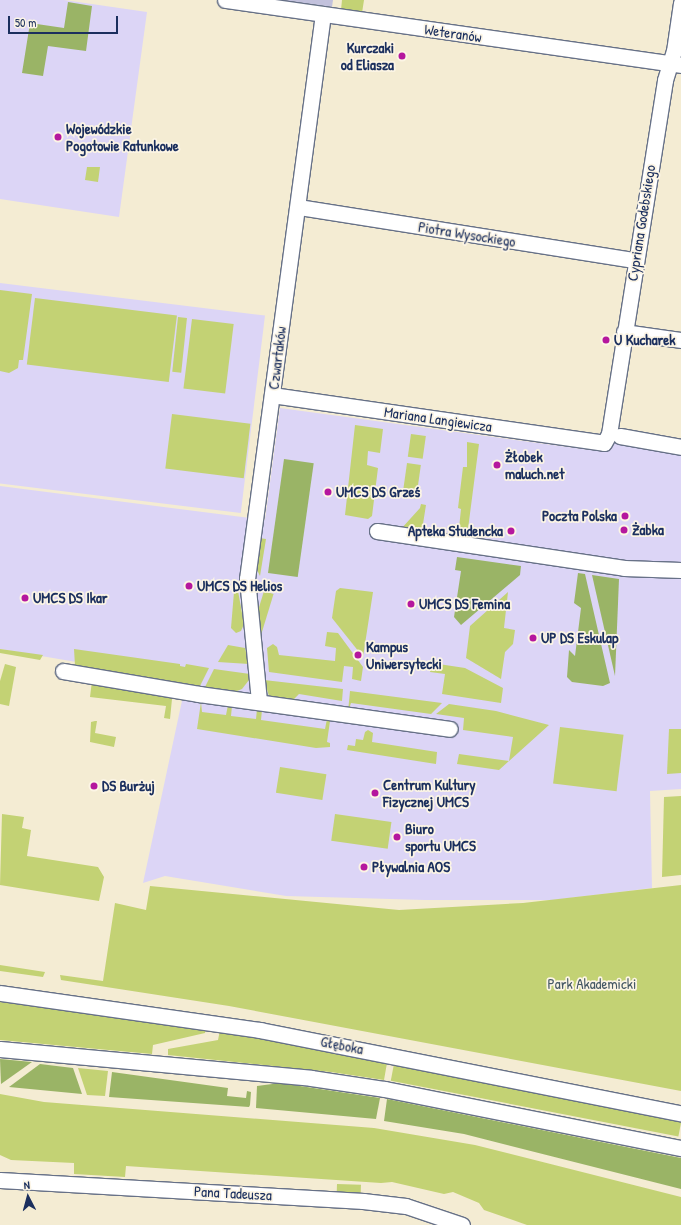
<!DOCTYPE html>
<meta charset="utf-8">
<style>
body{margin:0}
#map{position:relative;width:681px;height:1225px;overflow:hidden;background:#f4ecd3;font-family:"Patrick Hand",sans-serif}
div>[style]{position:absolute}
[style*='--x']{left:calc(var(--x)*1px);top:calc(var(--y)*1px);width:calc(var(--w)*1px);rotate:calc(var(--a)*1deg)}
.built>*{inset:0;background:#dcd5f6;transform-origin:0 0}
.industrial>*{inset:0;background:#c2c1dc}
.green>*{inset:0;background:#c3d274;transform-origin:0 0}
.forest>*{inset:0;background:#9ab466;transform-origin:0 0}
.roads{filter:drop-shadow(1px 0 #677187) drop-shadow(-1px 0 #677187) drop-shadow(0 1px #677187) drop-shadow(0 -1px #677187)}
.minor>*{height:15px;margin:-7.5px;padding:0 7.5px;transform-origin:7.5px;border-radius:7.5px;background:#fff}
.dots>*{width:11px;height:11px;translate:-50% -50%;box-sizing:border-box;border:2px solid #fcf5e5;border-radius:50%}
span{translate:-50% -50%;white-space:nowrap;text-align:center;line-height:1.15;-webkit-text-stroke:3.5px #fcf5e5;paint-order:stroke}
.street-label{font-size:15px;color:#1b2f5e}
.poi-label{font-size:15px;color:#1b2f5e;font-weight:700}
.right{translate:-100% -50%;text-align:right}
.left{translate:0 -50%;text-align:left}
.park-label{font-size:15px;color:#455864}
.north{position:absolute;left:8px;top:1177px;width:40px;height:40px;-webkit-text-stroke:3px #fcf5e5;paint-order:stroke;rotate:354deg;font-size:11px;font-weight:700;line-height:16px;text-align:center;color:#1b2f5e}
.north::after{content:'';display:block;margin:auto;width:14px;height:18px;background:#1b2f5e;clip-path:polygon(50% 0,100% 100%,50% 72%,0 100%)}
.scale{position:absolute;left:8px;top:16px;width:110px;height:18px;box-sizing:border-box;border:2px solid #1b2f5e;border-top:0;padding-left:5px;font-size:12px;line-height:14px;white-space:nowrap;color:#1b2f5e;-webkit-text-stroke:3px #fcf5e5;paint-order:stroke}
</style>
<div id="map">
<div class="built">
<i style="clip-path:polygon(0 0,64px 0,147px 12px,119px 217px,0 199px)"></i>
<i style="left:0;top:283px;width:267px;height:199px;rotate:7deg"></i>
<i style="clip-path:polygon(280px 408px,590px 450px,624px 440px,681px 450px,681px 789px,650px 791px,652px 888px,554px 900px,425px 900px,286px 896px,165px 876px,143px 883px,183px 696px,194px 682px,0 649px,0 486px,265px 520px)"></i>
</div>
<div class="industrial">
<i style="clip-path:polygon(281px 0,333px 0,332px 7px)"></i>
</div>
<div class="green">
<i style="clip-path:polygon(342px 0,364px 0,362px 13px,341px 10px)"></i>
<i style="clip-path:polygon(87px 167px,100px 167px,98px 182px,85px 180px)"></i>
<i style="clip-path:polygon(0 290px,32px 294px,23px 360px,19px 360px,18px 368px,9px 373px,0 371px)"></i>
<i style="left:35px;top:298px;width:143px;height:67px;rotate:7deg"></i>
<i style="left:178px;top:317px;width:9px;height:55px;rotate:6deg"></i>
<i style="left:192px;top:319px;width:42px;height:70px;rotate:7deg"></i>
<i style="left:172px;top:414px;width:79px;height:55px;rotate:7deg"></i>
<i style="clip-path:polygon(355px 425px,383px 429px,380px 453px,368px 451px,367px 465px,378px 468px,372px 516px,368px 519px,345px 515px)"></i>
<i style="left:411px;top:434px;width:15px;height:23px;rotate:8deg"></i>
<i style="clip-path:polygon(467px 442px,479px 444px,468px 529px,462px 537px,401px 529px,420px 508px,421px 504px,426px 505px,423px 524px,426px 524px,426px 530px,455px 534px,455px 528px,459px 528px,461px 509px,458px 508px,463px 467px,467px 467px)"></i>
<i style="left:407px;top:463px;width:14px;height:34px;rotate:8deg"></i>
<i style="clip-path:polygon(259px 538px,266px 539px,260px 576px,255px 566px)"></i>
<i style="clip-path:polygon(340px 588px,373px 592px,363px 657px,332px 618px,336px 591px)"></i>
<i style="clip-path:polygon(238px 591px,244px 624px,241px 631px,236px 633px,231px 628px,234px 592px)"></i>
<i style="left:264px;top:591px;width:10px;height:41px;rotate:17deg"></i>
<i style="clip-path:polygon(508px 592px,504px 628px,515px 630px,513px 644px,505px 652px,501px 679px,466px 658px,470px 626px)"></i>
<i style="clip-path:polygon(327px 632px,338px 633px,363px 667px,361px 681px,352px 679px,353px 667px,344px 666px,342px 682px,269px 672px,267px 648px,273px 644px,277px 647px,279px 655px,335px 661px,336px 648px,325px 646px)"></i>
<i style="clip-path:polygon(228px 645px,245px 648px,249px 664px,218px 662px)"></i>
<i style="clip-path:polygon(0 649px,43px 655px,40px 660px,0 653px)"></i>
<i style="clip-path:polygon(74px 649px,180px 664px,180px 666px,185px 667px,186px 664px,209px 668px,199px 688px,75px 666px)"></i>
<i style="clip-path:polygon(432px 663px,465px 668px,503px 688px,501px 703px,442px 694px,445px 674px,430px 672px)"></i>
<i style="clip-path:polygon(5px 664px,16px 667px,9px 706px,0 704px,0 681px)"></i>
<i style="clip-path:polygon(214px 669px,250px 674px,249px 680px,242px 689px,232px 693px,204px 689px)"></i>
<i style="clip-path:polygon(264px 680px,343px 689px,342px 701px,299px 694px,292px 701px,269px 696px)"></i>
<i style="clip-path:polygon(92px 681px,167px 693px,172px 699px,170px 719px,164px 718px,166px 706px,90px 697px)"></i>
<i style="clip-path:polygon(350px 691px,442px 703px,431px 714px,351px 703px,348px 712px)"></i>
<i style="clip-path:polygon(201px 702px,202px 712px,226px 715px,228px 705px,232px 706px,231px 716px,256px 719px,257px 709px,262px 710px,261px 720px,325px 729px,327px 719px,330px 721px,327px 742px,330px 743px,330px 747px,316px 748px,197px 729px)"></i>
<i style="clip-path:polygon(449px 704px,496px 711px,549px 725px,499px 770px,457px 764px,459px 754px,509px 761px,513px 737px,463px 730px,464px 718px,436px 714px)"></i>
<i style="clip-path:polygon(95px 721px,97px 721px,95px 733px,116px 737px,114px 747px,90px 742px,91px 722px)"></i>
<i style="left:560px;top:727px;width:64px;height:57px;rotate:7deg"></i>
<i style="clip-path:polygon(669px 729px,681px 729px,681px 773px,667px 774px)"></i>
<i style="clip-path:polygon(368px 730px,373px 733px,372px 742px,437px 752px,436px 764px,347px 750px,348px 745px,355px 746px,356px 739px,363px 740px,365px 732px)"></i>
<i style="left:280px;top:767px;width:47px;height:26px;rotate:9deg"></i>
<i style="clip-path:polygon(681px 796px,681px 875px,662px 877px,664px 797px)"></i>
<i style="clip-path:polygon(2px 814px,24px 817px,22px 828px,31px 830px,27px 856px,98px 867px,104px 877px,99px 901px,0 885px)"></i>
<i style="left:335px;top:814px;width:57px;height:27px;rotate:8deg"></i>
<i style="clip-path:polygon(681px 885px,681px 1091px,229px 1006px,61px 980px,60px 975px,103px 981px,115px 903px,146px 910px,150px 886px,399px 910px,523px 903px)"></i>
<i style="clip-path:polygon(0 965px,45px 972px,43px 977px,0 971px)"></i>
<i style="clip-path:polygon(0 1002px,92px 1014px,206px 1028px,205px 1033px,153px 1045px,152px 1054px,0 1040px)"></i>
<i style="clip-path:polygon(220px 1030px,387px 1063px,384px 1080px,331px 1072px,168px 1055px,168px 1049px,218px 1040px)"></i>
<i style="left:394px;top:1064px;width:293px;height:17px;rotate:11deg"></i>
<i style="clip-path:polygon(78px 1068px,108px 1071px,105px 1096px,87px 1095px)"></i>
<i style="clip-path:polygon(0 1094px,44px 1102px,374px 1128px,475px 1145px,681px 1197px,681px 1225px,527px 1225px,484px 1210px,479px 1203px,453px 1192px,444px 1194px,392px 1182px,381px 1183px,126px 1166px,125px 1177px,74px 1174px,74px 1163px,11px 1160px,0 1155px)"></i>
<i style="left:337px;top:1184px;width:24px;height:10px;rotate:2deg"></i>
</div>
<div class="forest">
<i style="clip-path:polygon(68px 2px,92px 6px,86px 51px,48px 46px,43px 76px,22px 73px,30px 23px,64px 28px)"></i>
<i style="left:284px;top:459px;width:30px;height:115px;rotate:8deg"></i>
<i style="clip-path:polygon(457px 557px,521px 566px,520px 575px,461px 625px,454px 617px,461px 571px,455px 570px)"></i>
<i style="clip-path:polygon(578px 573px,585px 574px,610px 683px,603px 686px,572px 682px,567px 677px,569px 650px,575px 656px,581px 608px,574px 603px)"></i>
<i style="clip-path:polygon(592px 575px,619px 579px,615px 676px)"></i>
<i style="clip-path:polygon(0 1059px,32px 1062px,1px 1084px)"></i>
<i style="clip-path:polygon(40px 1064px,73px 1068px,82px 1094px,9px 1087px)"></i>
<i style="clip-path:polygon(112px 1072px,228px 1088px,227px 1096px,246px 1098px,247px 1091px,251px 1092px,250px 1105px,249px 1107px,109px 1097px)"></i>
<i style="clip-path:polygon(280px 1083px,380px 1098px,376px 1119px,256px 1108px,257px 1086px)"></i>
<i style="clip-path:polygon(387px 1099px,681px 1158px,681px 1189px,464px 1134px,384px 1121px)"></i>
</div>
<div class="roads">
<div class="minor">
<i style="--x:225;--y:0;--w:461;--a:8.1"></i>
<i style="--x:299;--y:207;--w:340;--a:9"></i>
<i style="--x:624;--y:332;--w:58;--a:8"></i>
<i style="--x:272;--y:395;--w:335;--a:8.2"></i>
<i style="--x:604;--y:443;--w:10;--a:-61"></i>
<i style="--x:609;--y:434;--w:358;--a:-81"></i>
<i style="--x:665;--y:80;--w:30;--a:-73"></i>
<i style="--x:674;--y:51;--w:49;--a:-81.7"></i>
<i style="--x:620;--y:436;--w:62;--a:10.2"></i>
<i style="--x:377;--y:531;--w:250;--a:8.5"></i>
<i style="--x:624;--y:568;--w:57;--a:2"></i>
<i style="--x:63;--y:671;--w:138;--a:9.6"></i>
<i style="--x:199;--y:694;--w:253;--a:7.9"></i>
<i style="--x:259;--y:701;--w:123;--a:-95.6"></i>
<i style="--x:247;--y:579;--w:570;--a:-82.34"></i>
<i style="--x:0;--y:993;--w:263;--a:8.1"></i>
<i style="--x:260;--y:1030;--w:429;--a:11.2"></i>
<i style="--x:0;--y:1049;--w:312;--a:5.3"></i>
<i style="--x:311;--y:1078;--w:75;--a:8.5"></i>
<i style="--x:385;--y:1089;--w:302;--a:11.3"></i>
<i style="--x:0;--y:1180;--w:364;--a:3.3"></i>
<i style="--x:363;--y:1201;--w:43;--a:6.6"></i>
<i style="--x:406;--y:1206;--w:59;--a:18.7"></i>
</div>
</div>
<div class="dots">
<i style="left:402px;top:56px;background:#b5179e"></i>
<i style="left:58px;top:137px;background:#b5179e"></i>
<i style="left:606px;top:340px;background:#b5179e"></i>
<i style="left:497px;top:465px;background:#b5179e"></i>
<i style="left:328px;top:492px;background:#b5179e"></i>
<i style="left:625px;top:516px;background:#b5179e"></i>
<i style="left:624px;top:530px;background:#b5179e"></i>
<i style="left:511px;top:531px;background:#b5179e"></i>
<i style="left:189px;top:586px;background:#b5179e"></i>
<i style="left:25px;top:598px;background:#b5179e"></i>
<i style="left:411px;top:604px;background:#b5179e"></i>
<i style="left:533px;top:638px;background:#b5179e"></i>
<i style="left:358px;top:655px;background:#b5179e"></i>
<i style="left:94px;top:786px;background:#b5179e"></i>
<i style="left:375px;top:793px;background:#b5179e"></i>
<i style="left:397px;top:837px;background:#b5179e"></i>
<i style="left:364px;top:867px;background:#b5179e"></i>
</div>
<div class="street-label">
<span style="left:453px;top:33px;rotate:8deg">Weteranów</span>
<span style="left:641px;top:223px;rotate:-81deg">Cypriana Godebskiego</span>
<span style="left:467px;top:234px;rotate:9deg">Piotra Wysockiego</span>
<span style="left:277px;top:358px;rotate:-83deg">Czwartaków</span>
<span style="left:438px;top:419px;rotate:8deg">Mariana Langiewicza</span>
<span style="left:342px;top:1045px;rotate:11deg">Głęboka</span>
<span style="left:233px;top:1193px;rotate:3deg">Pana Tadeusza</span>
</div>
<div class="poi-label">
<span class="right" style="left:394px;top:56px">Kurczaki<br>od Eliasza</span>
<span class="left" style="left:66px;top:137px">Wojewódzkie<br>Pogotowie Ratunkowe</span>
<span class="left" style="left:614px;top:340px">U Kucharek</span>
<span class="left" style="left:505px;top:465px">Żłobek<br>maluch.net</span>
<span class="left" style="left:336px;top:492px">UMCS DS Grześ</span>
<span class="right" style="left:617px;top:516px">Poczta Polska</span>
<span class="left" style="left:632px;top:530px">Żabka</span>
<span class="right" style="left:503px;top:531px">Apteka Studencka</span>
<span class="left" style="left:197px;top:586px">UMCS DS Helios</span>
<span class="left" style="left:33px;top:598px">UMCS DS Ikar</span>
<span class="left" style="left:419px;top:604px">UMCS DS Femina</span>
<span class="left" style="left:541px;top:638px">UP DS Eskulap</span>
<span class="left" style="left:366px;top:655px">Kampus<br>Uniwersytecki</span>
<span class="left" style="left:383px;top:793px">Centrum Kultury<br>Fizycznej UMCS</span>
<span class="left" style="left:102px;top:786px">DS Burżuj</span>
<span class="left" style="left:405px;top:837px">Biuro<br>sportu UMCS</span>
<span class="left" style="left:372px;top:867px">Pływalnia AOS</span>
</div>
<div class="park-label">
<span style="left:592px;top:984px">Park Akademicki</span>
</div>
<div class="north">N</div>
<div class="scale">50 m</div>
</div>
